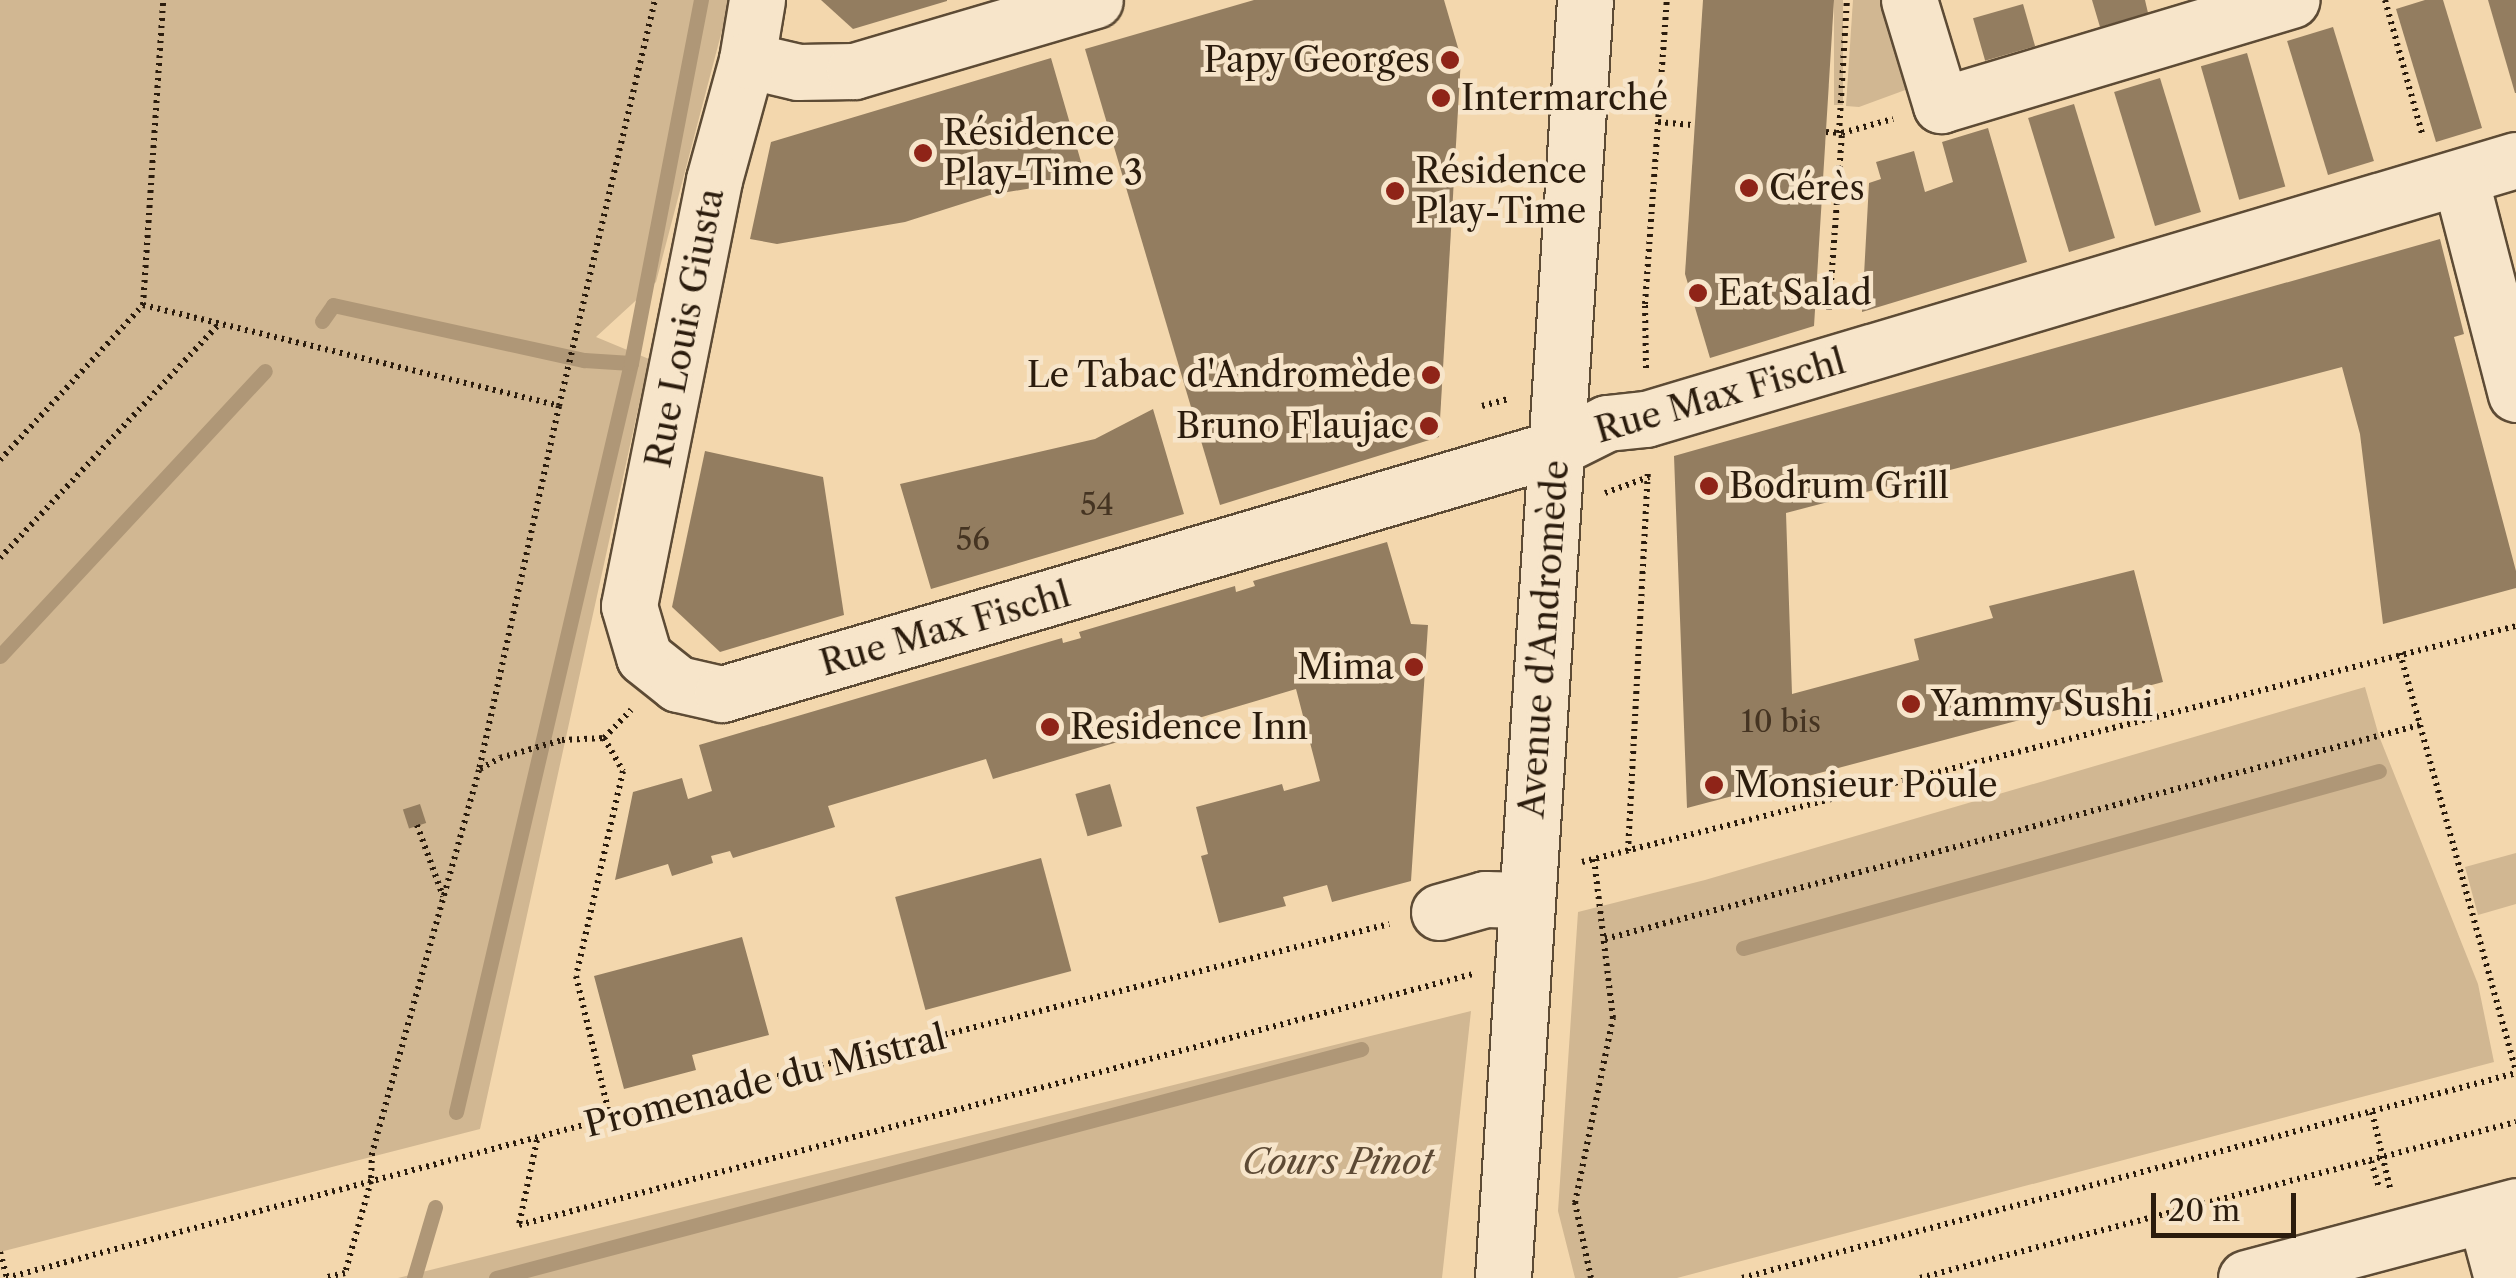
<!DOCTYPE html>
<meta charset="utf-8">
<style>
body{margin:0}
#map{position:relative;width:2516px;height:1278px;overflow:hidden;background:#f3d7ad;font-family:"Libre Caslon Text",serif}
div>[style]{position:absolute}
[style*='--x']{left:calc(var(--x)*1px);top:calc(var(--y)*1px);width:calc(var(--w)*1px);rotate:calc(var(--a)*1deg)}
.green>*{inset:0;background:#d1b792;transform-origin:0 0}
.stream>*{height:15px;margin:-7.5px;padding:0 7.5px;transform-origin:7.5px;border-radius:7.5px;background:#af9777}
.building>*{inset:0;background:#937d60;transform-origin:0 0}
.path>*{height:6px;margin-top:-3px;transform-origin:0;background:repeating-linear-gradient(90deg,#2b1c0d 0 2.5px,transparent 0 7.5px)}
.roads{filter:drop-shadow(2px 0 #5d4b35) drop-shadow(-2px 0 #5d4b35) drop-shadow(0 2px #5d4b35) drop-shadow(0 -2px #5d4b35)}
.minor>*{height:55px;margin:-27.5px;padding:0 27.5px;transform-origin:27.5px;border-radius:27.5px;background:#f7e5ca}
.dots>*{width:28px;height:28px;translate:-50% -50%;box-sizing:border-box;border:5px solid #f7e5ca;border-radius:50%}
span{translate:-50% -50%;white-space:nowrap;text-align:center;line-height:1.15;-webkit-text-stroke:9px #f7e5ca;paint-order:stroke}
.number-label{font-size:30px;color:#453422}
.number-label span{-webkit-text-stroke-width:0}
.poi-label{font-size:35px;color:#2b1c0d}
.right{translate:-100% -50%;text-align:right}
.left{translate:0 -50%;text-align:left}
.street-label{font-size:35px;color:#2b1c0d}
.park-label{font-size:35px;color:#5d4a35;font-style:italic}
.scale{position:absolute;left:2151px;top:1193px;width:145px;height:45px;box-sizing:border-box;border:5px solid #2b1c0d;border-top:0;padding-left:12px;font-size:30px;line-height:35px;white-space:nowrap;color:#2b1c0d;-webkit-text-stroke:8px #f7e5ca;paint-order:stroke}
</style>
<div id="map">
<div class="green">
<i style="clip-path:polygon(0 0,730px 0,656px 282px,596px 337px,649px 359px,480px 1129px,0 1252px)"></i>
<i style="left:1834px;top:0;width:9px;height:105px"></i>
<i style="clip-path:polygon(1853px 0,1882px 0,1908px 89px,1859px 107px,1846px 106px)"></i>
<i style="clip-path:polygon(2365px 687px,2379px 736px,2478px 984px,2494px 1062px,1677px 1278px,1575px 1278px,1558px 1211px,1578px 912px,1705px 880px)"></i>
<i style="clip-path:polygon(2516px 853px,2516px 904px,2478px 915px,2465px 867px)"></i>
<i style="clip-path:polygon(1471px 1011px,1442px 1278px,398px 1278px)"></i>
</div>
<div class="stream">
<i style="--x:322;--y:321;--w:19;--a:-55"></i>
<i style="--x:333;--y:305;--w:257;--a:12.4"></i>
<i style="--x:584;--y:360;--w:47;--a:3.7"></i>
<i style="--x:0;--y:656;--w:389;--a:-47.1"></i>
<i style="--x:1743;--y:948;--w:660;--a:-15.55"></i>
<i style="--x:456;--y:1112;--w:769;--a:-76.85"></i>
<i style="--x:631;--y:363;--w:370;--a:-79.1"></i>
<i style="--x:414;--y:1278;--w:74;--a:-73.5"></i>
<i style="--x:496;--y:1278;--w:895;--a:-14.83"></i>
</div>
<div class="building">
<i style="clip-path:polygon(821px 0,947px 0,947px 1px,853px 29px)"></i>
<i style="clip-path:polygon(1254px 0,1444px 0,1461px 58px,1439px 437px,1220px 505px,1085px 49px)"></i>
<i style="clip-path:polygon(1703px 0,1834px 0,1814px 326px,1710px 358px,1685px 274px)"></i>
<i style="clip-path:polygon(2092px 0,2145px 0,2148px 13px,2100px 27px)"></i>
<i style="clip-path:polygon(2425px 0,2443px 0,2482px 128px,2436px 142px,2396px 9px)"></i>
<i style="clip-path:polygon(2488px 0,2516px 0,2516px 93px,2515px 93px)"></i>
<i style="left:2023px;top:4px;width:44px;height:52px;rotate:74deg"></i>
<i style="left:2333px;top:27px;width:140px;height:48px;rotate:73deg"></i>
<i style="left:2247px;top:53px;width:139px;height:48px;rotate:74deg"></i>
<i style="clip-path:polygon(1051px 58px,1086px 179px,990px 195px,905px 222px,777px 244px,750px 239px,771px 142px)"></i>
<i style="left:2160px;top:78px;width:140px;height:48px;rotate:73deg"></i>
<i style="left:2074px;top:104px;width:140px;height:48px;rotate:73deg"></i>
<i style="clip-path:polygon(1988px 128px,2027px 262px,1862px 312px,1869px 183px,1881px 179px,1876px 162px,1914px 151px,1925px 192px,1953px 182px,1942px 142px)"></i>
<i style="clip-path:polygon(2440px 239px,2464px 334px,2454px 337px,2516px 571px,2516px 588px,2383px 624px,2360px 434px,2342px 367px,1786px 513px,1792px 694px,1919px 660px,1914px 639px,1993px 618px,1989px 606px,2134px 570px,2163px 682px,1687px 808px,1674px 456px)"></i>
<i style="clip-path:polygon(1153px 409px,1184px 514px,931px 589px,900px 484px,1095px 439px)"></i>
<i style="clip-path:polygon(705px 451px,823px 477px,844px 615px,720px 652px,672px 607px)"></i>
<i style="clip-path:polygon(1387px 542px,1411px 624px,1428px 625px,1411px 881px,1332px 902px,1327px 885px,1283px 897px,1286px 906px,1219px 923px,1201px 856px,1208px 854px,1196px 807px,1282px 784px,1284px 791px,1320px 781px,1296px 689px,993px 779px,986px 759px,828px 806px,835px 827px,733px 858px,730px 851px,711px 856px,713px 863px,672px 876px,668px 864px,615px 880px,633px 792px,682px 778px,688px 799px,712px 791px,699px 745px,1062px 638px,1063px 643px,1081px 638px,1079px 632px,1235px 586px,1236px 592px,1255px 586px,1253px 581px)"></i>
<i style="left:1110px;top:784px;width:44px;height:36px;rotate:74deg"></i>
<i style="left:420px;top:804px;width:20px;height:18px;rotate:72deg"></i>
<i style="left:1041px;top:858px;width:117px;height:151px;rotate:75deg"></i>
<i style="clip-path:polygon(742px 937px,769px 1035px,692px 1055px,696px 1070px,624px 1089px,594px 976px)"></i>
</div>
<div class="path">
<i style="--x:2385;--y:0;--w:142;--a:74.5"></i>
<i style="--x:1658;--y:122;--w:37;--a:5"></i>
<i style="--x:1826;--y:132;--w:16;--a:4"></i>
<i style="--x:1842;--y:133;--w:53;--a:-15.4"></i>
<i style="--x:1839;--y:133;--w:133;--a:-86.6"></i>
<i style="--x:143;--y:305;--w:428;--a:13.6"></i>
<i style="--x:559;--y:406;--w:373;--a:102.4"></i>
<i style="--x:479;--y:770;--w:398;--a:105.6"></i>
<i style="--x:372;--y:1153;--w:28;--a:92"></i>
<i style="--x:371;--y:1181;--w:96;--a:105.8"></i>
<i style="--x:345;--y:1273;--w:22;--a:167"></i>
<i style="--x:1829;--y:310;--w:177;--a:-85.8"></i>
<i style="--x:1646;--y:368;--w:64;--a:-90.9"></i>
<i style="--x:1645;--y:304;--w:305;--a:-85.9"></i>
<i style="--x:559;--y:406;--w:417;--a:-76.7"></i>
<i style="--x:1482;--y:406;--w:28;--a:-15"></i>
<i style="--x:0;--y:460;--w:211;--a:-47.3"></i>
<i style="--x:143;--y:305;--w:306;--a:-86.2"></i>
<i style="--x:1605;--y:493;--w:47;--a:-20"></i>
<i style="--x:0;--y:558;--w:319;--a:-46.9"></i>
<i style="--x:2400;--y:653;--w:433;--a:74.5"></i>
<i style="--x:604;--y:738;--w:39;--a:-46"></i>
<i style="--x:480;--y:769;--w:23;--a:-29"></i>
<i style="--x:500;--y:758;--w:65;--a:-16.2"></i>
<i style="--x:562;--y:740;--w:42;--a:-2.7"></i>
<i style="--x:604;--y:738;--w:38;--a:60"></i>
<i style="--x:623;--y:771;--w:210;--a:102.9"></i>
<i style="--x:576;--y:976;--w:146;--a:76.5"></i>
<i style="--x:417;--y:825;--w:76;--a:69.9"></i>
<i style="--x:1628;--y:851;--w:382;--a:-87"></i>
<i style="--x:1582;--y:862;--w:963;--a:-14.18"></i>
<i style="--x:1605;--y:939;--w:843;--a:-14.71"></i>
<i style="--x:2372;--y:1112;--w:78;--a:76.7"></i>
<i style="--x:537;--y:1140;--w:87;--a:102"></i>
<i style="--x:519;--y:1225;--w:986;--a:-14.74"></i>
<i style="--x:2371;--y:1161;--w:28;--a:73"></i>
<i style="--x:0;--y:1252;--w:27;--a:75"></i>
<i style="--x:6;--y:1278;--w:625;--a:-14.84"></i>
<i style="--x:610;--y:1118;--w:803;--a:-13.98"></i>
<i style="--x:1591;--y:1278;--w:77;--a:-102"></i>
<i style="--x:1575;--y:1203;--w:189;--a:-78.4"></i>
<i style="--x:1613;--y:1018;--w:160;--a:-96.8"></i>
<i style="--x:1742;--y:1278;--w:801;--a:-14.83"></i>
<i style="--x:1920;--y:1278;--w:616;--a:-14.67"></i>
</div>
<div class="roads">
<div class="minor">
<i style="--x:757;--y:0;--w:61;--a:99.5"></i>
<i style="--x:747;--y:60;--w:124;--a:105.4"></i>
<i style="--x:714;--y:180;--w:434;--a:101.3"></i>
<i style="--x:629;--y:606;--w:53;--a:73.6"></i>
<i style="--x:644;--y:657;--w:43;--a:38.5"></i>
<i style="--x:678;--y:684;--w:45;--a:12.8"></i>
<i style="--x:722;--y:694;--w:870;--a:-16.42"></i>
<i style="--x:1557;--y:448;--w:56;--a:-26.6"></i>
<i style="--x:1607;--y:423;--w:39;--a:-6"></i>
<i style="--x:1646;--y:419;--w:908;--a:-16.58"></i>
<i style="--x:1909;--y:0;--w:110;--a:73.1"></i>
<i style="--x:1941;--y:105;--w:366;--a:-16.7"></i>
<i style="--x:747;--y:60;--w:52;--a:13.2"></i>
<i style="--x:798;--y:72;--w:56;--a:-1"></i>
<i style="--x:854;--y:71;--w:251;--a:-16.4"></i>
<i style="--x:2460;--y:178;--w:223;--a:75.5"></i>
<i style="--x:1439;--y:912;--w:48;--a:-15.8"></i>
<i style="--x:1485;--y:899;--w:42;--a:1.4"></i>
<i style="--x:2485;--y:1215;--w:65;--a:74.9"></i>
<i style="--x:1503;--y:1278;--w:1281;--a:-86.33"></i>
<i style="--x:2246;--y:1278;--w:279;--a:-14.9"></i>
</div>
</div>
<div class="dots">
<i style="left:1450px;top:60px;background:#8f2418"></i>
<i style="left:1441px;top:98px;background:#8f2418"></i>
<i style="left:923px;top:153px;background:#8f2418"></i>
<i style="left:1749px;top:188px;background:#8f2418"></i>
<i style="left:1395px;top:191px;background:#8f2418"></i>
<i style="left:1698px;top:293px;background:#8f2418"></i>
<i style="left:1431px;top:375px;background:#8f2418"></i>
<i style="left:1429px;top:426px;background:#8f2418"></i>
<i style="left:1709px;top:486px;background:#8f2418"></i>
<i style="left:1414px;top:667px;background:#8f2418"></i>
<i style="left:1911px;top:704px;background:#8f2418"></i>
<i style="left:1050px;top:727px;background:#8f2418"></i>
<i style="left:1714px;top:785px;background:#8f2418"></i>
</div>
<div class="number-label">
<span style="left:1097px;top:505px">54</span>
<span style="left:973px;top:540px">56</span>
<span style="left:1781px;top:722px">10 bis</span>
</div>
<div class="poi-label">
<span class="right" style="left:1430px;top:60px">Papy Georges</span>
<span class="left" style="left:1461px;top:98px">Intermarché</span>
<span class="left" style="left:943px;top:153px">Résidence<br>Play-Time 3</span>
<span class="left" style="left:1415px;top:191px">Résidence<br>Play-Time</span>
<span class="left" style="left:1769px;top:188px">Cérès</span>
<span class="left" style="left:1718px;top:293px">Eat Salad</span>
<span class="right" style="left:1411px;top:375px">Le Tabac d'Andromède</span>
<span class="right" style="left:1409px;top:426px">Bruno Flaujac</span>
<span class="left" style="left:1729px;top:486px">Bodrum Grill</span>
<span class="right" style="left:1394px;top:667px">Mima</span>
<span class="left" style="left:1931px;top:704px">Yammy Sushi</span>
<span class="left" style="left:1070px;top:727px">Residence Inn</span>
<span class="left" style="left:1734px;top:785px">Monsieur Poule</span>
</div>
<div class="street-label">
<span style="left:685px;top:328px;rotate:-79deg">Rue Louis Giusta</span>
<span style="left:1720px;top:396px;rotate:-16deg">Rue Max Fischl</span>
<span style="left:945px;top:629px;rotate:-16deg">Rue Max Fischl</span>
<span style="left:1544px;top:639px;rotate:-86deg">Avenue d'Andromède</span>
<span style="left:765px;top:1081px;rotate:-14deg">Promenade du Mistral</span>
</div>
<div class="park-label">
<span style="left:1338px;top:1162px">Cours Pinot</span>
</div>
<div class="scale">20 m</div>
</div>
